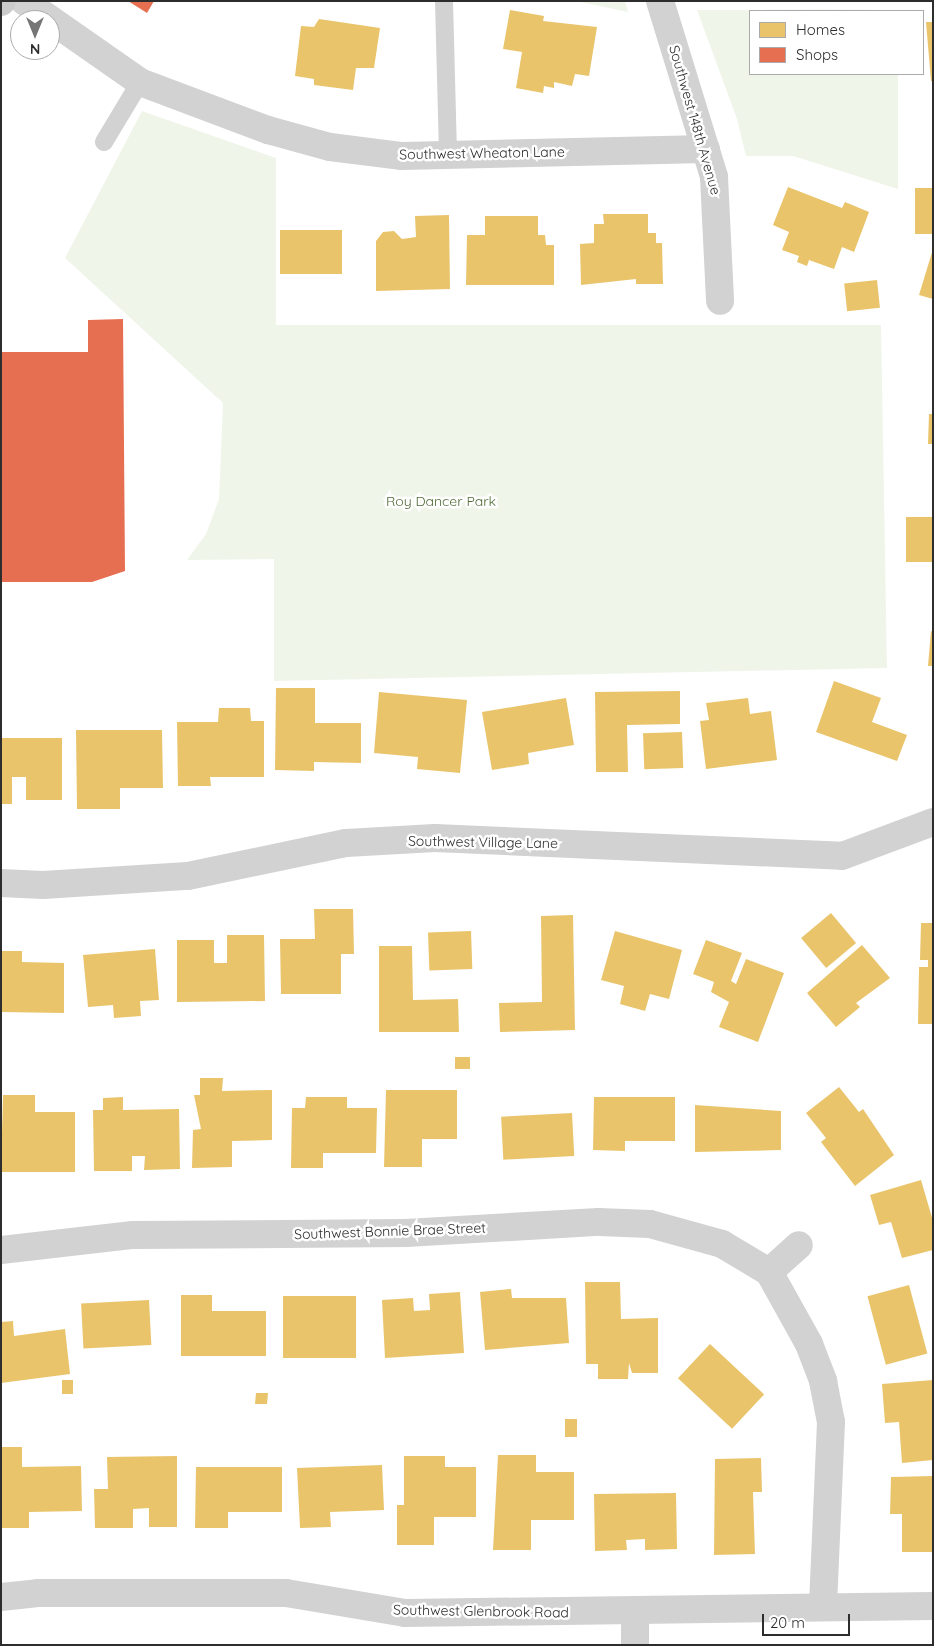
<!DOCTYPE html>
<style>
body{margin:0}
#map{position:relative;width:934px;height:1646px;overflow:hidden;background:#fff;font-family:Quicksand,sans-serif}
div>[style]{position:absolute}
[style*='--x']{left:calc(var(--x)*1px);top:calc(var(--y)*1px);width:calc(var(--w)*1px);rotate:calc(var(--a)*1deg)}
.green>*{inset:0;background:#f0f5ea}
.homes>*{inset:0;background:#e9c46a;transform-origin:0 0}
.shops>*{inset:0;background:#e76f51}
.lane>*{height:18px;margin:-9px;padding:0 9px;transform-origin:9px;border-radius:9px;background:#d2d2d2}
.street>*{height:28px;margin:-14px;padding:0 14px;transform-origin:14px;border-radius:14px;background:#d2d2d2}
.secondary>*{height:28px;margin:-14px;padding:0 14px;transform-origin:14px;border-radius:14px;background:#cbcbcb}
span{translate:-50% -50%;white-space:nowrap;text-align:center;line-height:1.15;-webkit-text-stroke:5px #fff;paint-order:stroke}
.street-label{font-size:14px;color:#2d2d2d}
.park-label{font-size:14px;color:#526b38}
.frame{position:absolute;inset:0;border:2px solid #2d2d2d;pointer-events:none}
.legend{position:absolute;left:749px;top:10px;width:175px;height:65px;box-sizing:border-box;background:#fff;border:1px solid #ababab;margin:0;padding:6px 9px;list-style:none;font-size:15px;color:#2d2d2d}
.legend li{display:flex;align-items:center;gap:10px;height:25px}
.legend b{width:25px;border:1px solid #ababab}
.north{position:absolute;left:10px;top:10px;width:50px;height:50px;box-sizing:border-box;background:#fff;border:1px solid #ababab;border-radius:50%;rotate:180deg;font-size:14px;font-weight:700;line-height:20px;text-align:center;color:#2d2d2d}
.north::after{content:'';display:block;margin:auto;width:18px;height:22px;background:#767676;clip-path:polygon(50% 0,100% 100%,50% 72%,0 100%)}
.scale{position:absolute;left:762px;top:1614px;width:88px;height:22px;box-sizing:border-box;border:2px solid #2d2d2d;border-top:0;padding-left:6px;font-size:15px;line-height:18px;white-space:nowrap;color:#2d2d2d;-webkit-text-stroke:4px #fff;paint-order:stroke}
</style>
<div id="map">
<div class="green">
<i style="clip-path:polygon(576px 1px,625px 1px,628px 12px)"></i>
<i style="clip-path:polygon(898px 9px,750px 11px,750px 74px,898px 74px,898px 189px,793px 156px,746px 156px,737px 119px,697px 10px)"></i>
<i style="clip-path:polygon(142px 111px,276px 158px,276px 325px,881px 325px,887px 668px,274px 681px,274px 559px,187px 560px,206px 534px,219px 499px,223px 403px,65px 258px)"></i>
</div>
<div class="homes">
<i style="clip-path:polygon(510px 10px,544px 16px,543px 21px,597px 27px,589px 76px,575px 74px,572px 86px,554px 82px,554px 88px,544px 86px,543px 93px,516px 88px,522px 52px,503px 49px)"></i>
<i style="clip-path:polygon(319px 19px,380px 28px,374px 68px,356px 68px,353px 90px,314px 85px,314px 79px,295px 76px,301px 26px,314px 27px)"></i>
<i style="clip-path:polygon(926px 22px,933px 22px,933px 81px,931px 81px)"></i>
<i style="clip-path:polygon(788px 187px,842px 208px,845px 202px,869px 212px,854px 252px,842px 247px,834px 269px,809px 260px,807px 266px,797px 262px,799px 256px,782px 250px,789px 232px,773px 225px)"></i>
<i style="left:915px;top:188px;width:18px;height:46px"></i>
<i style="clip-path:polygon(603px 214px,648px 214px,648px 233px,656px 233px,656px 243px,662px 243px,663px 284px,636px 284px,636px 279px,581px 285px,580px 244px,594px 243px,594px 224px,604px 224px)"></i>
<i style="clip-path:polygon(449px 215px,450px 289px,376px 291px,376px 241px,383px 232px,394px 231px,402px 239px,416px 237px,415px 216px)"></i>
<i style="clip-path:polygon(485px 216px,538px 216px,538px 235px,545px 235px,546px 245px,554px 245px,554px 285px,466px 285px,467px 235px,485px 235px)"></i>
<i style="left:280px;top:230px;width:62px;height:44px"></i>
<i style="clip-path:polygon(933px 249px,933px 299px,919px 295px)"></i>
<i style="left:877px;top:280px;width:28px;height:33px;rotate:84deg"></i>
<i style="clip-path:polygon(929px 414px,933px 414px,933px 444px,928px 444px)"></i>
<i style="left:933px;top:517px;width:45px;height:27px;rotate:90deg"></i>
<i style="clip-path:polygon(931px 631px,933px 632px,933px 666px,928px 666px)"></i>
<i style="clip-path:polygon(834px 681px,881px 698px,872px 722px,907px 735px,897px 761px,816px 732px)"></i>
<i style="clip-path:polygon(276px 688px,315px 688px,315px 723px,361px 723px,361px 763px,314px 762px,314px 771px,275px 770px)"></i>
<i style="clip-path:polygon(680px 691px,680px 724px,627px 725px,628px 772px,596px 772px,595px 692px)"></i>
<i style="clip-path:polygon(379px 692px,467px 700px,460px 773px,417px 769px,418px 757px,374px 753px)"></i>
<i style="clip-path:polygon(566px 698px,574px 745px,528px 753px,529px 764px,492px 770px,482px 712px)"></i>
<i style="clip-path:polygon(748px 698px,750px 714px,771px 711px,777px 760px,706px 769px,700px 721px,709px 720px,706px 703px)"></i>
<i style="clip-path:polygon(219px 708px,250px 708px,251px 721px,264px 721px,264px 777px,210px 777px,211px 786px,178px 786px,177px 722px,218px 722px)"></i>
<i style="clip-path:polygon(76px 730px,162px 730px,163px 788px,120px 788px,120px 809px,77px 809px)"></i>
<i style="left:682px;top:732px;width:36px;height:39px;rotate:88deg"></i>
<i style="clip-path:polygon(1px 738px,62px 738px,62px 800px,26px 800px,26px 777px,12px 777px,12px 804px,1px 804px)"></i>
<i style="clip-path:polygon(314px 909px,353px 909px,354px 954px,341px 954px,341px 994px,281px 994px,280px 939px,315px 939px)"></i>
<i style="left:831px;top:913px;width:39px;height:39px;rotate:50deg"></i>
<i style="clip-path:polygon(573px 915px,575px 1030px,500px 1032px,499px 1003px,542px 1002px,541px 916px)"></i>
<i style="clip-path:polygon(921px 923px,933px 923px,933px 1024px,918px 1024px,919px 967px,928px 967px,928px 960px,920px 960px)"></i>
<i style="left:471px;top:931px;width:38px;height:43px;rotate:88deg"></i>
<i style="clip-path:polygon(615px 931px,682px 950px,669px 999px,650px 994px,645px 1011px,620px 1004px,624px 986px,601px 980px)"></i>
<i style="clip-path:polygon(227px 935px,264px 935px,265px 1001px,177px 1002px,177px 940px,214px 940px,214px 963px,227px 963px)"></i>
<i style="clip-path:polygon(706px 940px,742px 953px,731px 981px,736px 984px,746px 959px,784px 973px,758px 1042px,719px 1027px,729px 1002px,711px 992px,714px 982px,693px 974px)"></i>
<i style="clip-path:polygon(862px 945px,890px 978px,856px 1003px,860px 1007px,836px 1027px,807px 993px)"></i>
<i style="clip-path:polygon(379px 946px,412px 946px,413px 1000px,458px 999px,459px 1032px,379px 1032px)"></i>
<i style="clip-path:polygon(155px 949px,159px 1000px,140px 1001px,141px 1016px,114px 1018px,113px 1005px,88px 1007px,83px 955px)"></i>
<i style="clip-path:polygon(1px 951px,22px 951px,22px 962px,64px 963px,64px 1013px,1px 1012px)"></i>
<i style="left:455px;top:1057px;width:15px;height:12px"></i>
<i style="clip-path:polygon(200px 1078px,223px 1078px,222px 1091px,272px 1090px,272px 1140px,232px 1141px,232px 1167px,192px 1168px,193px 1130px,201px 1129px,194px 1095px,200px 1095px)"></i>
<i style="clip-path:polygon(839px 1087px,859px 1112px,863px 1109px,894px 1155px,855px 1186px,821px 1142px,826px 1138px,806px 1113px)"></i>
<i style="clip-path:polygon(386px 1090px,457px 1090px,457px 1139px,422px 1139px,422px 1167px,384px 1167px)"></i>
<i style="clip-path:polygon(3px 1095px,35px 1095px,35px 1112px,75px 1112px,75px 1172px,1px 1172px)"></i>
<i style="clip-path:polygon(123px 1097px,123px 1110px,179px 1109px,180px 1169px,144px 1170px,145px 1156px,132px 1156px,132px 1171px,94px 1171px,93px 1110px,103px 1110px,103px 1098px)"></i>
<i style="clip-path:polygon(306px 1097px,347px 1097px,347px 1108px,377px 1108px,376px 1153px,323px 1153px,323px 1168px,291px 1168px,292px 1108px,305px 1108px)"></i>
<i style="clip-path:polygon(594px 1097px,675px 1097px,675px 1141px,625px 1141px,625px 1151px,593px 1150px)"></i>
<i style="clip-path:polygon(695px 1105px,781px 1111px,781px 1150px,695px 1152px)"></i>
<i style="left:572px;top:1113px;width:43px;height:71px;rotate:87deg"></i>
<i style="clip-path:polygon(921px 1180px,933px 1221px,933px 1250px,902px 1258px,891px 1222px,879px 1225px,870px 1195px)"></i>
<i style="clip-path:polygon(585px 1282px,620px 1282px,621px 1319px,658px 1318px,658px 1373px,632px 1373px,629px 1363px,628px 1379px,598px 1379px,598px 1364px,586px 1364px)"></i>
<i style="left:909px;top:1285px;width:71px;height:43px;rotate:75deg"></i>
<i style="clip-path:polygon(511px 1289px,512px 1298px,566px 1298px,569px 1343px,485px 1350px,480px 1292px)"></i>
<i style="clip-path:polygon(460px 1292px,464px 1353px,385px 1358px,382px 1300px,413px 1298px,414px 1311px,430px 1310px,429px 1294px)"></i>
<i style="clip-path:polygon(181px 1295px,212px 1295px,212px 1311px,266px 1311px,266px 1356px,181px 1356px)"></i>
<i style="left:283px;top:1296px;width:73px;height:62px"></i>
<i style="left:149px;top:1300px;width:45px;height:68px;rotate:87deg"></i>
<i style="clip-path:polygon(13px 1321px,14px 1336px,65px 1329px,70px 1374px,1px 1383px,1px 1322px)"></i>
<i style="left:710px;top:1344px;width:74px;height:47px;rotate:43deg"></i>
<i style="left:62px;top:1380px;width:11px;height:14px"></i>
<i style="clip-path:polygon(933px 1380px,933px 1460px,902px 1463px,899px 1422px,885px 1423px,882px 1384px)"></i>
<i style="clip-path:polygon(256px 1393px,268px 1393px,267px 1404px,255px 1404px)"></i>
<i style="left:565px;top:1419px;width:12px;height:18px"></i>
<i style="clip-path:polygon(1px 1447px,22px 1447px,22px 1467px,81px 1466px,82px 1511px,29px 1512px,29px 1528px,1px 1528px)"></i>
<i style="clip-path:polygon(498px 1455px,536px 1455px,536px 1472px,574px 1472px,574px 1520px,531px 1520px,531px 1550px,493px 1550px)"></i>
<i style="clip-path:polygon(177px 1456px,177px 1527px,149px 1527px,149px 1508px,133px 1509px,133px 1528px,95px 1528px,94px 1489px,108px 1489px,107px 1457px)"></i>
<i style="clip-path:polygon(404px 1456px,445px 1456px,445px 1467px,476px 1467px,476px 1517px,434px 1517px,434px 1545px,397px 1545px,397px 1505px,404px 1505px)"></i>
<i style="clip-path:polygon(761px 1458px,762px 1492px,753px 1492px,755px 1554px,714px 1555px,715px 1459px)"></i>
<i style="clip-path:polygon(382px 1465px,384px 1510px,330px 1512px,331px 1527px,300px 1528px,297px 1468px)"></i>
<i style="clip-path:polygon(196px 1467px,282px 1467px,282px 1512px,228px 1512px,228px 1528px,195px 1528px)"></i>
<i style="clip-path:polygon(933px 1476px,933px 1552px,902px 1552px,902px 1514px,890px 1514px,891px 1477px)"></i>
<i style="clip-path:polygon(676px 1493px,677px 1549px,645px 1550px,645px 1539px,626px 1540px,627px 1550px,595px 1551px,594px 1494px)"></i>
</div>
<div class="shops">
<i style="clip-path:polygon(128px 1px,154px 1px,147px 13px)"></i>
<i style="clip-path:polygon(123px 319px,125px 571px,92px 582px,1px 582px,1px 352px,88px 352px,88px 320px)"></i>
</div>
<div class="lane">
<i style="--x:444;--y:1;--w:154;--a:88.5"></i>
<i style="--x:104;--y:142;--w:70;--a:-59"></i>
</div>
<div class="street">
<i style="--x:24;--y:1;--w:141;--a:34.9"></i>
<i style="--x:140;--y:82;--w:137;--a:20.6"></i>
<i style="--x:268;--y:130;--w:64;--a:15.3"></i>
<i style="--x:330;--y:147;--w:73;--a:7.1"></i>
<i style="--x:402;--y:156;--w:304;--a:-1.3"></i>
<i style="--x:660;--y:1;--w:184;--a:72.9"></i>
<i style="--x:714;--y:177;--w:124;--a:87.2"></i>
<i style="--x:1;--y:883;--w:42;--a:2.7"></i>
<i style="--x:43;--y:885;--w:145;--a:-3.6"></i>
<i style="--x:188;--y:876;--w:161;--a:-11.8"></i>
<i style="--x:346;--y:843;--w:89;--a:-3.2"></i>
<i style="--x:435;--y:838;--w:407;--a:2.5"></i>
<i style="--x:842;--y:856;--w:97;--a:-20.5"></i>
<i style="--x:1;--y:1250;--w:133;--a:-6.5"></i>
<i style="--x:133;--y:1235;--w:273;--a:-0.4"></i>
<i style="--x:406;--y:1233;--w:193;--a:-3.3"></i>
<i style="--x:599;--y:1222;--w:51;--a:2.2"></i>
<i style="--x:650;--y:1224;--w:75;--a:15.5"></i>
<i style="--x:722;--y:1244;--w:55;--a:30.8"></i>
<i style="--x:769;--y:1272;--w:82;--a:60.9"></i>
<i style="--x:809;--y:1344;--w:40;--a:69"></i>
<i style="--x:823;--y:1381;--w:42;--a:79"></i>
<i style="--x:831;--y:1422;--w:183;--a:92.5"></i>
<i style="--x:769;--y:1272;--w:40;--a:-42"></i>
<i style="--x:1;--y:1597;--w:37;--a:-6"></i>
<i style="--x:38;--y:1593;--w:248;--a:0"></i>
<i style="--x:286;--y:1593;--w:121;--a:9.5"></i>
<i style="--x:405;--y:1613;--w:528;--a:-0.76"></i>
<i style="--x:635;--y:1613;--w:32;--a:90"></i>
</div>
<div class="secondary">
<i style="--x:1;--y:2;--w:1;--a:-45"></i>
</div>
<div class="street-label">
<span style="left:695px;top:120px;rotate:74deg">Southwest 148th Avenue</span>
<span style="left:482px;top:153px;rotate:-1deg">Southwest Wheaton Lane</span>
<span style="left:483px;top:842px;rotate:1deg">Southwest Village Lane</span>
<span style="left:390px;top:1231px;rotate:-2deg">Southwest Bonnie Brae Street</span>
<span style="left:481px;top:1611px;rotate:1deg">Southwest Glenbrook Road</span>
</div>
<div class="park-label">
<span style="left:441px;top:501px">Roy Dancer Park</span>
</div>
<div class="frame"></div>
<ul class="legend">
<li><b style="height:14px;background:#e9c46a"></b>Homes</li>
<li><b style="height:14px;background:#e76f51"></b>Shops</li>
</ul>
<div class="north">N</div>
<div class="scale">20 m</div>
</div>
